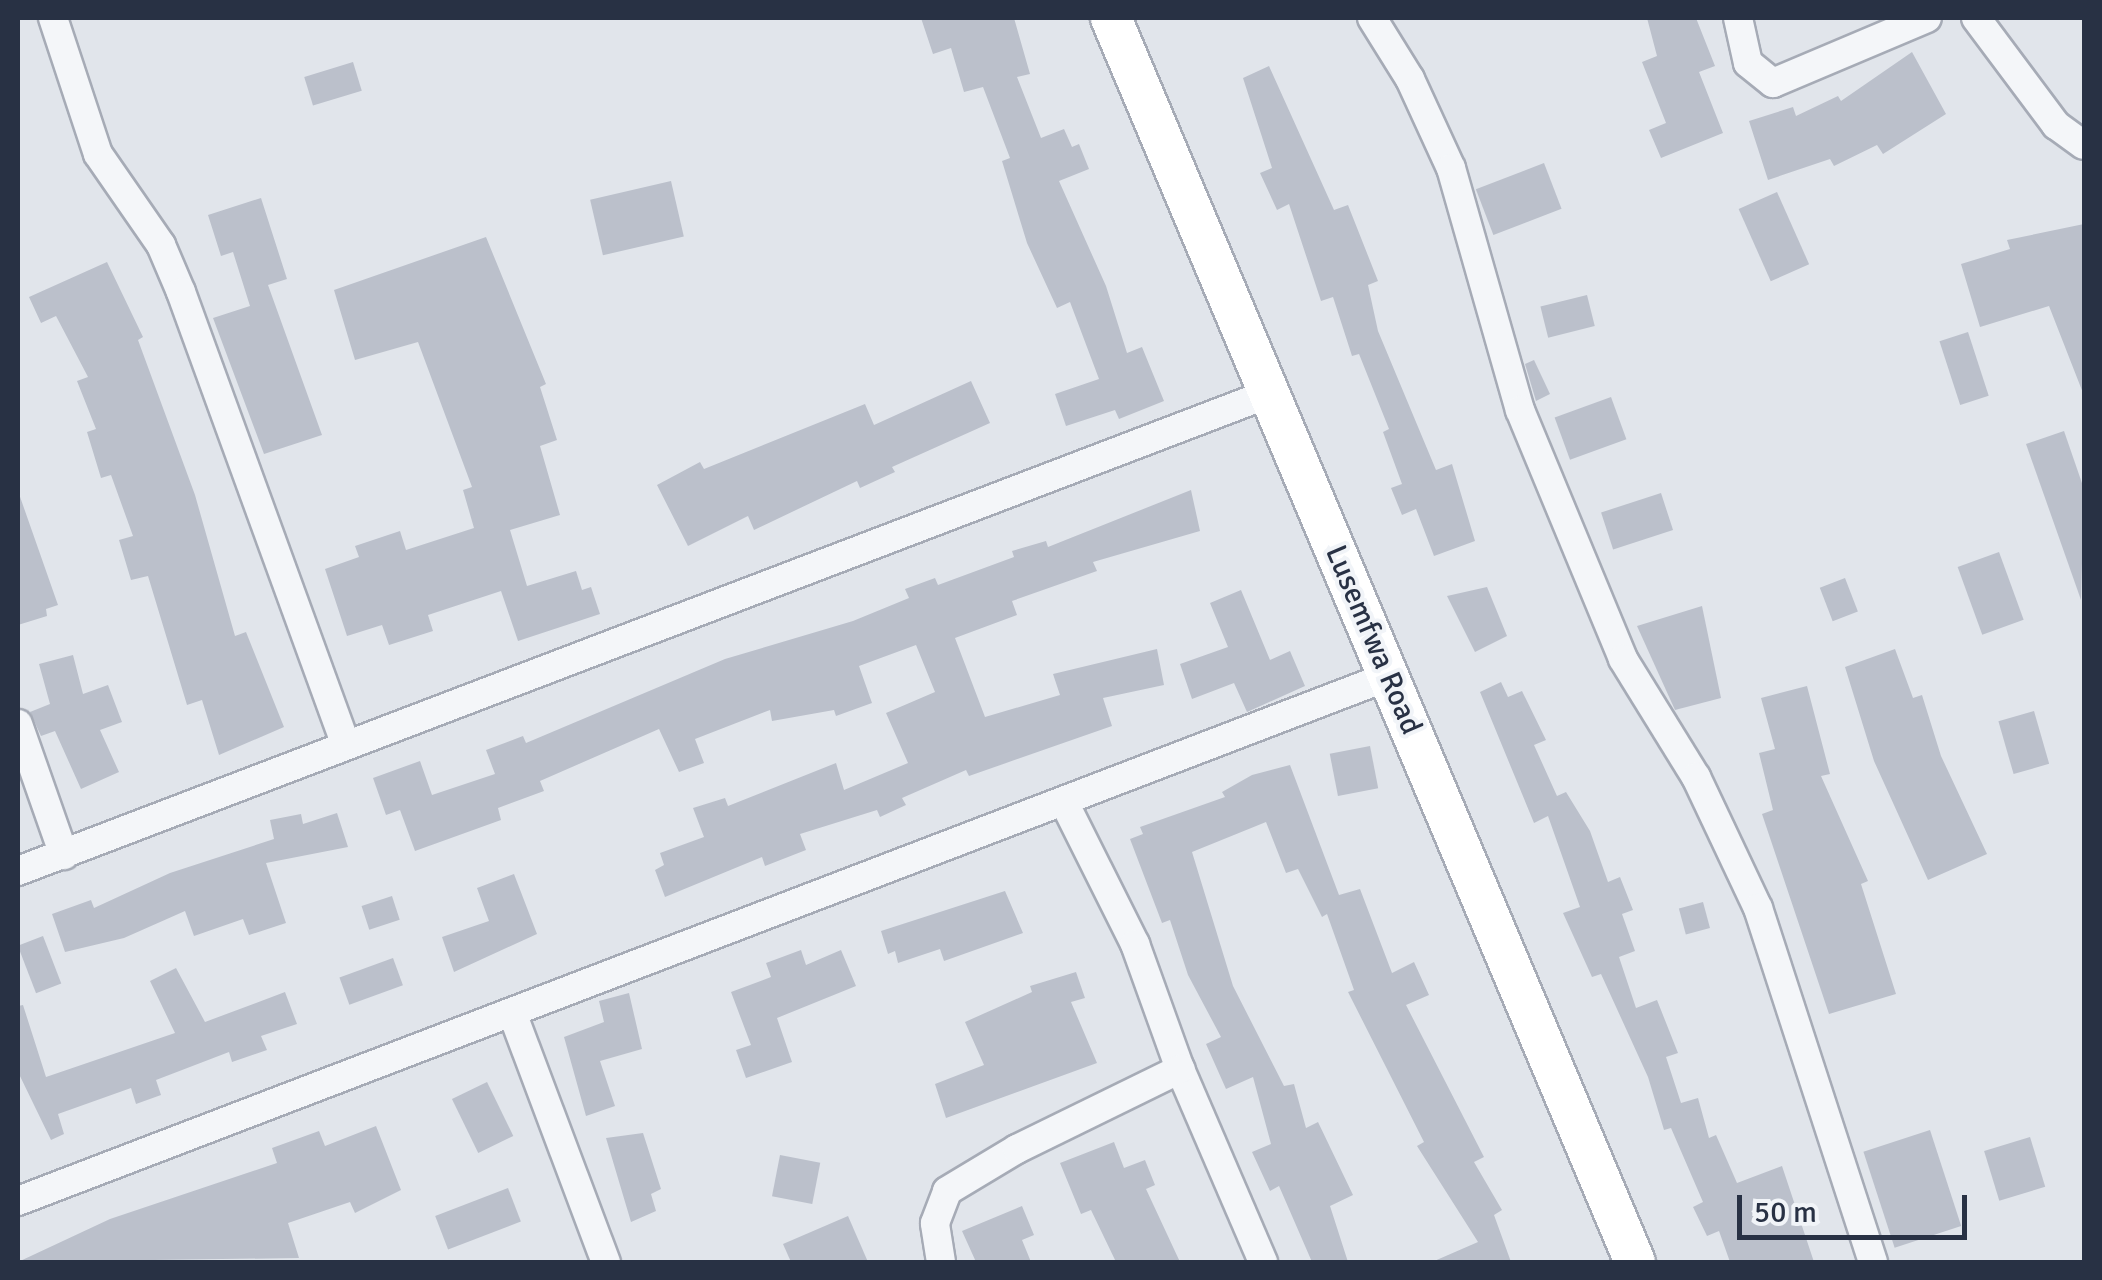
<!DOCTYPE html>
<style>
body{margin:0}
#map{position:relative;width:2102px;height:1280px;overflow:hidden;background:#e1e5eb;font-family:Signika,sans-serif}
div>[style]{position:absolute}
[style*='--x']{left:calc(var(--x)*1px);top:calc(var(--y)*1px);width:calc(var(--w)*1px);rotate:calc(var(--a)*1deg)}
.building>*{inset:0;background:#bbc0cb;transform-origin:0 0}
.roads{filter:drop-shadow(2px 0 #a6abb6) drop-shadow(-2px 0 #a6abb6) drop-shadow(0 2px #a6abb6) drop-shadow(0 -2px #a6abb6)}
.street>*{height:28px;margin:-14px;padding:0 14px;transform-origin:14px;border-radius:14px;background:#f4f6f9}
.secondary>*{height:40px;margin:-20px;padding:0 20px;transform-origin:20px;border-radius:20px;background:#fff}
span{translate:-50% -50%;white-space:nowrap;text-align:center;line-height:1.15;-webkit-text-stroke:8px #f1f4f8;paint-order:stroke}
.street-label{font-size:30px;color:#283144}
.frame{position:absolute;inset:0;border:20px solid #283144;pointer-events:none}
.scale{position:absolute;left:1737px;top:1195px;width:230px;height:45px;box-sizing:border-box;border:5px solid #283144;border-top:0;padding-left:12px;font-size:30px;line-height:35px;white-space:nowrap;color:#283144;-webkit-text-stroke:8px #f1f4f8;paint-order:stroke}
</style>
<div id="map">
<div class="building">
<i style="clip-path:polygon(921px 18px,1014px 18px,1030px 74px,1017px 77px,1041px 138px,1064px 129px,1072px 147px,1079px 144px,1089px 169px,1059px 181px,1106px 286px,1127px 353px,1142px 347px,1164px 401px,1119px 419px,1115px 410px,1066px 426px,1055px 394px,1099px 379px,1070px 302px,1057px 308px,1027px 243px,1002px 161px,1010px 158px,983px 87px,964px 92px,951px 48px,933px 54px)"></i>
<i style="clip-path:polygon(1647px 18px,1696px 18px,1715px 66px,1699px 72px,1723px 133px,1661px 158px,1649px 130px,1666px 123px,1642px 62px,1657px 56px)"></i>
<i style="clip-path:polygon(1912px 52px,1946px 114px,1883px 154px,1877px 145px,1834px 166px,1830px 159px,1768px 180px,1749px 121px,1793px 107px,1796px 116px,1838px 96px,1841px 101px)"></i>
<i style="left:353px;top:62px;width:30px;height:51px;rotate:73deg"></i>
<i style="clip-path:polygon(1269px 66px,1334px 210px,1348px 205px,1378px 281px,1368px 285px,1378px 331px,1436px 470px,1452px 464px,1475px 541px,1434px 556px,1416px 509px,1402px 515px,1391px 488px,1402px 484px,1383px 432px,1389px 429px,1359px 354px,1352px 356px,1333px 297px,1321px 301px,1289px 204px,1277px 210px,1260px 173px,1272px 168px,1243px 78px)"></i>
<i style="left:1544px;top:163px;width:49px;height:73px;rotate:69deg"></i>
<i style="left:671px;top:181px;width:57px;height:83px;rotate:77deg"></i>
<i style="left:1777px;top:192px;width:79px;height:42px;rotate:66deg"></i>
<i style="clip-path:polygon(261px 198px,287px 279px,268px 285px,322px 435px,264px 454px,213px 318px,250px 306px,233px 252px,221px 256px,208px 215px)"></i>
<i style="clip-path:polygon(2084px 224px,2084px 393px,2083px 393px,2049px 306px,1980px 327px,1961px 264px,2010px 249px,2007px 240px)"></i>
<i style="clip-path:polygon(486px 237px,546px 384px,540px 387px,557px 440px,540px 446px,560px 515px,510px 530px,527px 586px,576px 571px,582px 590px,591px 587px,600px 614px,518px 641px,501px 591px,428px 615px,433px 631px,389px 645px,382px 625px,347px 636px,325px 569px,359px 557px,355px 546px,400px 531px,406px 550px,474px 528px,463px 490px,472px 487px,418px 342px,355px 360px,334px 290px)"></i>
<i style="clip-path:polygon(107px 262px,143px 337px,138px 340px,195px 495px,235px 636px,246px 632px,284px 727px,219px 755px,202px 700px,187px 705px,148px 576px,131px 580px,119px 540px,133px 536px,111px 475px,101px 478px,87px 432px,96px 429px,77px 381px,88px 377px,56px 316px,41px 323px,29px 297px)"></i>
<i style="left:1587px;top:295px;width:32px;height:48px;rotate:76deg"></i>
<i style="left:1968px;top:332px;width:67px;height:30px;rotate:72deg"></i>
<i style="clip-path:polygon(1534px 360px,1550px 394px,1536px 401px,1525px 364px)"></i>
<i style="clip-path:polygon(971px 381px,990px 423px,892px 467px,895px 472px,860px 488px,857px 481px,754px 530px,748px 516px,688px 546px,657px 485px,700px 462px,704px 469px,865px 404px,874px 425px)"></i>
<i style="left:1611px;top:397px;width:45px;height:60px;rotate:70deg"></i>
<i style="clip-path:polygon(2064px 431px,2084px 489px,2081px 600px,2026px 444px)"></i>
<i style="clip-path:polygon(1191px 490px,1200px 531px,1093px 562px,1097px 571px,1012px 601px,1017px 615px,955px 638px,985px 717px,1060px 695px,1053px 674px,1157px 649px,1164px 685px,1103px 698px,1112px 726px,969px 776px,966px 770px,902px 798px,906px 805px,880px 817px,877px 810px,800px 834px,806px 850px,765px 866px,762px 857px,665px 897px,655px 870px,664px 865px,660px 853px,704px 837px,693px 808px,725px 798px,728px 806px,836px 763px,844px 790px,908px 763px,886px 713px,935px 692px,916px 645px,859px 666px,872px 703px,836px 716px,834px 710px,772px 721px,770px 710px,695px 739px,704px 763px,679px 772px,659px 729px,540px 781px,544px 791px,498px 808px,501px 820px,415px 851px,400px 810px,386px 815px,373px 778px,420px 761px,432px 795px,495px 774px,486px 750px,523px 736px,526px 743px,725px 659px,853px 621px,909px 598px,905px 589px,935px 578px,938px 585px,1014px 557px,1012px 551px,1046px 541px,1048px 547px)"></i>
<i style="clip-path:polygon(18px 491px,58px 605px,46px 609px,47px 616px,18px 625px)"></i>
<i style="left:1661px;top:493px;width:39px;height:63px;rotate:72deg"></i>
<i style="left:1999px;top:552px;width:72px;height:44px;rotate:70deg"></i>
<i style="left:1845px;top:578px;width:36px;height:27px;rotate:69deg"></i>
<i style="clip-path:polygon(1487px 587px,1507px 636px,1475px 652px,1447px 596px)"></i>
<i style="clip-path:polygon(1241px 590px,1270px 660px,1290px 651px,1305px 686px,1247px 712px,1234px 683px,1192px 699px,1180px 664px,1228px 647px,1210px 603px)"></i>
<i style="clip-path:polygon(1702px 606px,1721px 698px,1675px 710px,1637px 626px)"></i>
<i style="clip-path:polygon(1895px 649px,1913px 698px,1922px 695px,1941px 756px,1987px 854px,1928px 880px,1874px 761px,1845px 667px)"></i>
<i style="clip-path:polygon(73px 655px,83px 694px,108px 685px,122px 722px,100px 730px,119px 772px,81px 789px,55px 731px,41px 736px,30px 712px,50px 704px,39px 664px)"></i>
<i style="clip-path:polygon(1501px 682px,1508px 697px,1522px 691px,1546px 740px,1534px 745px,1557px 796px,1566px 792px,1590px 831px,1608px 882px,1620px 877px,1633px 910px,1622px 914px,1635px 951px,1619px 957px,1636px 1008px,1657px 1000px,1678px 1053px,1666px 1057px,1681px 1103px,1698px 1098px,1709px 1138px,1716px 1135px,1737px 1183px,1782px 1166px,1814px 1262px,1730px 1262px,1719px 1231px,1707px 1236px,1693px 1207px,1703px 1202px,1671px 1128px,1664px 1130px,1648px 1077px,1601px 974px,1592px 977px,1563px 913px,1580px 907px,1548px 816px,1534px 823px,1480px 692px)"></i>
<i style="clip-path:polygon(1807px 686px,1830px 774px,1821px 776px,1868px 881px,1861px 884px,1896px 994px,1829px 1014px,1762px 814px,1773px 810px,1759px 753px,1775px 749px,1761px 698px)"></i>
<i style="left:2034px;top:711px;width:55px;height:37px;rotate:74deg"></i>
<i style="left:1370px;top:746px;width:43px;height:41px;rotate:79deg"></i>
<i style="clip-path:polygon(1290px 765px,1339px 895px,1360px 889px,1392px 973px,1414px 962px,1429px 995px,1406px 1005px,1484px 1157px,1474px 1162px,1502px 1210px,1494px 1215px,1511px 1262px,1432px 1262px,1478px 1242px,1417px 1146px,1424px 1142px,1348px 992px,1354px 990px,1327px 914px,1322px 917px,1298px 869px,1286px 873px,1266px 822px,1192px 852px,1233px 986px,1284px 1086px,1294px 1084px,1306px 1128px,1318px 1122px,1353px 1195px,1330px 1206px,1348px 1262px,1312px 1262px,1279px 1186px,1270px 1191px,1252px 1152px,1271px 1144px,1253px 1077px,1226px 1089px,1206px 1044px,1221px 1037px,1188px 975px,1170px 920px,1162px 923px,1130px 839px,1143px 834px,1140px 827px,1225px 797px,1222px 792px,1252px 775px)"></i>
<i style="clip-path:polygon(337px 813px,348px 847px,266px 863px,286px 923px,249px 935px,243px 919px,194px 936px,185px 911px,124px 938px,65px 952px,52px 914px,91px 900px,94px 908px,170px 873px,274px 839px,270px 820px,301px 814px,303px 824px)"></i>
<i style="clip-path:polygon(514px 874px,537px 934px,454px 972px,442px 937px,489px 921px,477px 888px)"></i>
<i style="clip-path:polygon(1005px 891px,1023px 933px,944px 961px,940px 949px,898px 963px,895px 951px,888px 954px,881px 931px)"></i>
<i style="left:392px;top:896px;width:25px;height:32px;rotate:72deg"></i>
<i style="left:1703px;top:902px;width:27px;height:25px;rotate:75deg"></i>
<i style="left:43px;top:936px;width:51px;height:27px;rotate:69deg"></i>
<i style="clip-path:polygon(801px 950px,806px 965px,841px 950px,856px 986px,777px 1018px,792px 1062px,746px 1078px,736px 1050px,751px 1045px,731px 992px,771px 977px,766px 963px)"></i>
<i style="left:393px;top:958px;width:29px;height:57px;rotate:70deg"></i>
<i style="clip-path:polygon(176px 968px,205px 1022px,285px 992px,297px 1024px,261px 1036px,267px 1050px,232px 1062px,229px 1052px,156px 1080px,161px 1095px,136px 1104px,131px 1088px,58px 1114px,64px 1134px,51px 1140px,18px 1072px,18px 1006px,23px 1005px,46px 1077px,175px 1033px,150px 981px)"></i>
<i style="clip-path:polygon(1076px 972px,1085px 998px,1071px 1002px,1097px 1063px,946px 1118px,935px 1084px,984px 1065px,965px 1022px,1032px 992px,1030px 986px)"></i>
<i style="clip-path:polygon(629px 993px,642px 1049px,600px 1061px,615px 1106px,586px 1116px,564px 1037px,604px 1022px,599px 1001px)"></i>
<i style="left:487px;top:1082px;width:60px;height:39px;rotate:64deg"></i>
<i style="clip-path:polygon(376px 1126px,401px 1190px,355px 1213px,350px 1202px,288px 1223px,299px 1258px,18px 1262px,110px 1219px,277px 1163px,272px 1148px,319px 1131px,325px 1146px)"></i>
<i style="left:1930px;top:1130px;width:101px;height:70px;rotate:72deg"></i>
<i style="clip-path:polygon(643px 1133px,661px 1189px,651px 1194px,656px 1211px,631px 1222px,606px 1138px)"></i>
<i style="left:2030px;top:1137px;width:52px;height:48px;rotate:73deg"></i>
<i style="clip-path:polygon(1114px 1142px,1124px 1168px,1145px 1160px,1155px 1185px,1146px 1189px,1180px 1262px,1116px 1262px,1091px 1210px,1081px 1214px,1060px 1163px)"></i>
<i style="left:780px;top:1155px;width:41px;height:42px;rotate:11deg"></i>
<i style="left:508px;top:1188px;width:36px;height:78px;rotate:69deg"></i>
<i style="clip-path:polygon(1022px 1206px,1034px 1235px,1022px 1240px,1031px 1262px,976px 1262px,962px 1231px)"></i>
<i style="clip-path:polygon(848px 1216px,868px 1262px,791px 1262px,783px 1244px)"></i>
</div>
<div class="roads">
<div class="street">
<i style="--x:53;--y:18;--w:143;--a:71.7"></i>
<i style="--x:98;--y:154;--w:111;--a:55.3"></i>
<i style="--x:161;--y:245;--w:51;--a:66.9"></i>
<i style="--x:181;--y:292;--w:482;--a:70"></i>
<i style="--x:1372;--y:18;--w:72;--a:58.1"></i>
<i style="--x:1410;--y:79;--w:98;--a:65.3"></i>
<i style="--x:1451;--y:168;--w:252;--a:74.1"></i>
<i style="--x:1520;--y:410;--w:269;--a:67.5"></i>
<i style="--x:1623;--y:659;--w:139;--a:58.3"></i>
<i style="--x:1696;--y:777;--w:145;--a:64.7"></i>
<i style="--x:1758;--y:908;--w:372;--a:72"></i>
<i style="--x:1738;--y:18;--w:46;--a:77.5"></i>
<i style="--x:1748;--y:63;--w:32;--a:39"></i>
<i style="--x:1773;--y:83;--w:167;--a:-22.9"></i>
<i style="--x:1976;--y:18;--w:134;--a:53.2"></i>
<i style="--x:2056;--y:125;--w:34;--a:36"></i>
<i style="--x:18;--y:724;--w:139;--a:70.7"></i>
<i style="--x:1065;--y:804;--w:157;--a:63.4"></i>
<i style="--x:1135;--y:944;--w:133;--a:70.2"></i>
<i style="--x:1180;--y:1069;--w:210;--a:66.7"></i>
<i style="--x:18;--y:871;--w:1338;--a:-20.89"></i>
<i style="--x:513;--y:1015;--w:264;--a:69.4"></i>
<i style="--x:18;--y:1201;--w:1468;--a:-20.95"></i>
<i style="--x:941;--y:1262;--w:39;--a:-99"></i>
<i style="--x:935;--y:1223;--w:34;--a:-69"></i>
<i style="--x:947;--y:1191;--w:82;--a:-31"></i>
<i style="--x:1017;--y:1149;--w:182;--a:-26.1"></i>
</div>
<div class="secondary">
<i style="--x:1111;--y:18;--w:1350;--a:67.16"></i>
</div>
</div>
<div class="street-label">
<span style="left:1373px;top:640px;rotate:67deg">Lusemfwa Road</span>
</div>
<div class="frame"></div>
<div class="scale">50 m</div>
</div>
